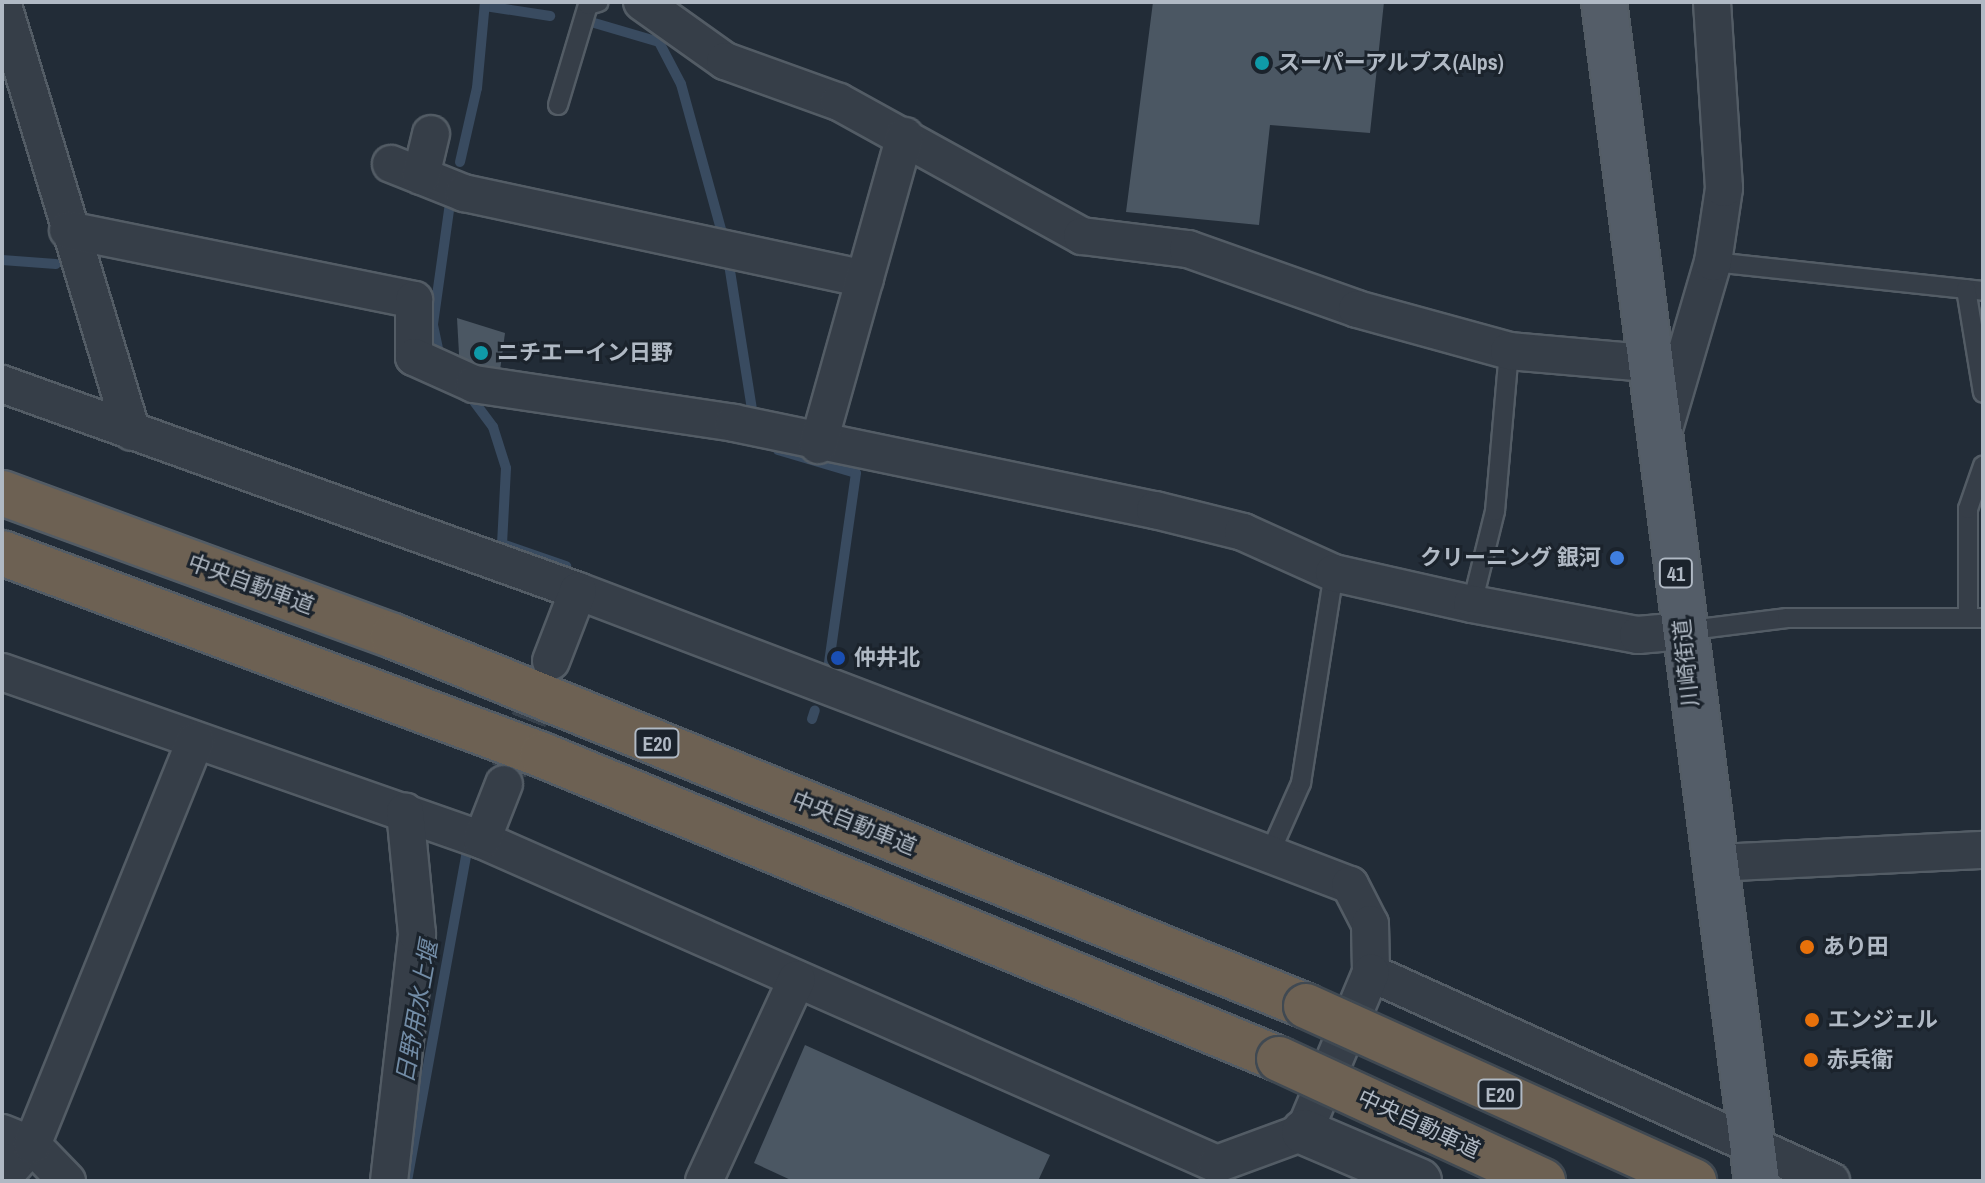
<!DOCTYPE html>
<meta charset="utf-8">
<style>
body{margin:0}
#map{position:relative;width:1985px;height:1183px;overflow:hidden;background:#222c37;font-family:"Archivo Narrow","Noto Sans JP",sans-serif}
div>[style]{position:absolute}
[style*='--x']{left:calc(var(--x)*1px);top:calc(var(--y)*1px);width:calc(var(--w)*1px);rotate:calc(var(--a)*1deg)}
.stream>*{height:10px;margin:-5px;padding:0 5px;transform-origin:5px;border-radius:5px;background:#394b60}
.building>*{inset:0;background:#4b5763}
.minor-tunnel>*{height:36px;margin-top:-18px;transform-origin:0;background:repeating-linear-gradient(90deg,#37414c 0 36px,transparent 0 54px)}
.roads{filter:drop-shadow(2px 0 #535c65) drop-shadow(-2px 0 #535c65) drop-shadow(0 2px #535c65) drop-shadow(0 -2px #535c65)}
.service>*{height:18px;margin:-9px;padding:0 9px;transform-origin:9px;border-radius:9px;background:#363e48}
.minor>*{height:36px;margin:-18px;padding:0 18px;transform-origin:18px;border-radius:18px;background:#363e48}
.tertiary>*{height:44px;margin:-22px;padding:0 22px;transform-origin:22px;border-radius:22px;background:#363e48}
.primary>*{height:44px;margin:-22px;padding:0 22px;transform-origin:22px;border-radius:22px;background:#545d68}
.motorway>*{height:44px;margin:-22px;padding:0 22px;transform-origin:22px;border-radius:22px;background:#6d6153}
.bridges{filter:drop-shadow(2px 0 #404952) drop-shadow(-2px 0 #404952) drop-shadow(0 2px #404952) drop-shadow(0 -2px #404952)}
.motorway-bridge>*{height:44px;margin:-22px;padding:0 22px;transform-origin:22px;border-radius:22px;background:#6d6153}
.dots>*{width:22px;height:22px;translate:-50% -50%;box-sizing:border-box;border:4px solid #1b232c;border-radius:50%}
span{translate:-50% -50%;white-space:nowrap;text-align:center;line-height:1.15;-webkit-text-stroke:6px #1b232c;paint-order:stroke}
.shield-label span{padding:2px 6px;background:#1b232c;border:2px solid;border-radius:6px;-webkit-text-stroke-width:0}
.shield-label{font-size:20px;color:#b0b9c4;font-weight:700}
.poi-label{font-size:22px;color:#b0b9c4;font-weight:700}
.left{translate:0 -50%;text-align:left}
.right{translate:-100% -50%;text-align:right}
.street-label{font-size:22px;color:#b0b9c4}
.water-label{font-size:24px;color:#728ca6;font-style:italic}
.frame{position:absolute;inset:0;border:4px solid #b0b9c4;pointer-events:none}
</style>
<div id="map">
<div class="stream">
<i style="--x:485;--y:6;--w:66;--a:8.7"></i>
<i style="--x:591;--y:22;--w:71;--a:16.4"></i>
<i style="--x:659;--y:42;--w:47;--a:62.4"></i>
<i style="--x:681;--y:84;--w:158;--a:74.6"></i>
<i style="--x:460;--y:162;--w:76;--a:-77.1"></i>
<i style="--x:477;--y:88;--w:86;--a:-84.7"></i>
<i style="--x:728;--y:258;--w:160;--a:81"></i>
<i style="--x:2;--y:260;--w:54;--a:4.2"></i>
<i style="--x:440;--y:358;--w:35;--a:-102"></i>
<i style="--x:433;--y:324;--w:129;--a:-82"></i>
<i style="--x:467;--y:392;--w:44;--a:53.4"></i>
<i style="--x:493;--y:427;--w:43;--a:72.4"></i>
<i style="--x:506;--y:468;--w:76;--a:93"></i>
<i style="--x:502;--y:544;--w:68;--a:19"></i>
<i style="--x:778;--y:450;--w:81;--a:16.4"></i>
<i style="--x:856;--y:473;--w:205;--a:98.1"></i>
<i style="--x:812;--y:719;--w:9;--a:-72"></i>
<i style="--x:407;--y:1181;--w:336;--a:-79.7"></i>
</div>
<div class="building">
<i style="clip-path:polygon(1153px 2px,1384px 2px,1370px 133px,1270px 125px,1259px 225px,1126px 212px)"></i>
<i style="clip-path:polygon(457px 318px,505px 333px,499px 378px,460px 372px)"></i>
<i style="clip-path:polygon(805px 1045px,1050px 1155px,1038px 1181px,793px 1181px,754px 1163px)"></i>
</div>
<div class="minor-tunnel">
<i style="--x:509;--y:771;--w:108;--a:-68.9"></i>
</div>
<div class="roads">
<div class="service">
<i style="--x:558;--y:105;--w:104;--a:-73.3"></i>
<i style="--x:588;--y:5;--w:11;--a:-15"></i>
<i style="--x:1713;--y:262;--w:272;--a:6.1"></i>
<i style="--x:1966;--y:289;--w:105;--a:80.7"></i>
<i style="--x:1472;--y:604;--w:96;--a:-76.1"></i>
<i style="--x:1495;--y:511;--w:161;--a:-85"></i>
<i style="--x:1968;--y:617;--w:108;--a:-90"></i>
<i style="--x:1968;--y:509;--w:46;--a:-70.8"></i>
<i style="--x:1683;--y:631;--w:105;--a:-7.1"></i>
<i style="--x:1787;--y:618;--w:196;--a:0"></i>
<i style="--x:1270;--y:853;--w:77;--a:-66.1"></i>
<i style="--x:1301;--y:783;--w:213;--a:-81.1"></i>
</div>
<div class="minor">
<i style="--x:2;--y:2;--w:449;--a:73.2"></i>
<i style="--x:642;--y:2;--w:102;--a:35.4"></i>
<i style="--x:725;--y:61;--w:121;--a:19.8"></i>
<i style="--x:839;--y:102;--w:277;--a:28.9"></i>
<i style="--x:1082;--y:236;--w:107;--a:7"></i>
<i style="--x:1188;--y:249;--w:179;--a:19.5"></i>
<i style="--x:1357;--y:309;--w:158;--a:15.4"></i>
<i style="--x:1509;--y:351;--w:139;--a:5"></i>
<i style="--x:391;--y:164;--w:79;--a:21.7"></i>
<i style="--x:464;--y:193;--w:410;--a:12.1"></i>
<i style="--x:421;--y:176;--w:43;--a:-76.6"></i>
<i style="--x:68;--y:230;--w:353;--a:11.4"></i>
<i style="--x:414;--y:300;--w:57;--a:90"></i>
<i style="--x:414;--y:357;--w:66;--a:24.2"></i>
<i style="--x:474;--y:384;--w:263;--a:8.5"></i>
<i style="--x:734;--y:423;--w:430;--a:11.7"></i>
<i style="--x:1155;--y:510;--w:91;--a:14"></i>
<i style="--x:1243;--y:532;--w:100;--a:24.3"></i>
<i style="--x:1334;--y:573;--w:141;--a:12.7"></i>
<i style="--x:1472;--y:604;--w:169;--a:10.6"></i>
<i style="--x:1638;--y:635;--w:45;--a:-5.1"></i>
<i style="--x:2;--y:384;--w:612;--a:19.77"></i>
<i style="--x:578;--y:591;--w:826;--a:20.85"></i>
<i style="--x:1350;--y:885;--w:44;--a:62.9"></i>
<i style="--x:1370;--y:924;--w:49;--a:88.8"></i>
<i style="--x:1371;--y:973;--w:505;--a:24.33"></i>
<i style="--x:1662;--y:436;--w:181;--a:-73.7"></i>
<i style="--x:1713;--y:262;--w:75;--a:-81.5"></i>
<i style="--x:1724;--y:188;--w:186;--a:-93.7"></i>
<i style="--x:818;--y:445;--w:321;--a:-74.3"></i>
<i style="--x:551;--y:661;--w:75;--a:-68.9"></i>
<i style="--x:2;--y:672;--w:509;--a:19.29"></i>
<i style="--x:482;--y:840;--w:803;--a:23.79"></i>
<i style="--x:1217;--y:1164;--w:93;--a:-20.2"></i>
<i style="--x:1304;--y:1132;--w:173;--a:-67.2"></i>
<i style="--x:482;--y:840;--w:60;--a:-68.6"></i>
<i style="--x:1716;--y:863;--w:267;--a:-2.8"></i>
<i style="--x:2;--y:1133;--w:32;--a:22"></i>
<i style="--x:32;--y:1145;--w:45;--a:132.3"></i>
<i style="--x:67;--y:1181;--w:50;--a:-134.2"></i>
<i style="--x:32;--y:1145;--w:436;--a:-68"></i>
<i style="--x:389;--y:1181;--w:249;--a:-83.5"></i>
<i style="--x:417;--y:934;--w:123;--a:-95.6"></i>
<i style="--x:704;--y:1181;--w:222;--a:-65.3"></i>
</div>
<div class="tertiary">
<i style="--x:1304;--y:1132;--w:125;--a:23.1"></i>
</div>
<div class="primary">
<i style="--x:1604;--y:2;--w:1189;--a:82.61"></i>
</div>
<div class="motorway">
<i style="--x:2;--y:493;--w:416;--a:20.1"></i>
<i style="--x:393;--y:636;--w:985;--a:22.06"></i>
<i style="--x:2;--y:553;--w:577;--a:20.51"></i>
<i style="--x:542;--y:755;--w:797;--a:22.42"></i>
</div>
</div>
<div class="bridges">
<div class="motorway-bridge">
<i style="--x:1306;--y:1006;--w:426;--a:24.3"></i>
<i style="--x:1279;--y:1059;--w:291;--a:24.8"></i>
</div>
</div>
<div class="dots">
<i style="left:1262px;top:63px;background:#0f9aa8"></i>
<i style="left:481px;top:353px;background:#0f9aa8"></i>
<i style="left:1617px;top:558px;background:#3f7fe0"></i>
<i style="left:838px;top:658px;background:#1a4fb4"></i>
<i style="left:1807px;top:947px;background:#e8710a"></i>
<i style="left:1812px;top:1020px;background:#e8710a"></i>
<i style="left:1811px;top:1060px;background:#e8710a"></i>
</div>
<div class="shield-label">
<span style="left:1676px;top:573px">41</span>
<span style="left:657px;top:743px">E20</span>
<span style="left:1500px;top:1094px">E20</span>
</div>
<div class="poi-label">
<span class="left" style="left:1278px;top:63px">スーパーアルプス(Alps)</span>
<span class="left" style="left:497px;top:353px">ニチエーイン日野</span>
<span class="right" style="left:1601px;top:558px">クリーニング 銀河</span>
<span class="left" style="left:854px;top:658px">仲井北</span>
<span class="left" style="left:1823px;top:947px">あり田</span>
<span class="left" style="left:1828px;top:1020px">エンジェル</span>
<span class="left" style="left:1827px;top:1060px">赤兵衛</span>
</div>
<div class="street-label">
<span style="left:251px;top:584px;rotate:20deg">中央自動車道</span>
<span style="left:1686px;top:663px;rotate:-96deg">川崎街道</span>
<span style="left:854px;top:823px;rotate:22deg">中央自動車道</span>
<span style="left:1419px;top:1124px;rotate:25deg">中央自動車道</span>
</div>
<div class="water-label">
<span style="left:417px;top:1012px;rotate:-80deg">日野用水上堰</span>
</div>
<div class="frame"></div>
</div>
